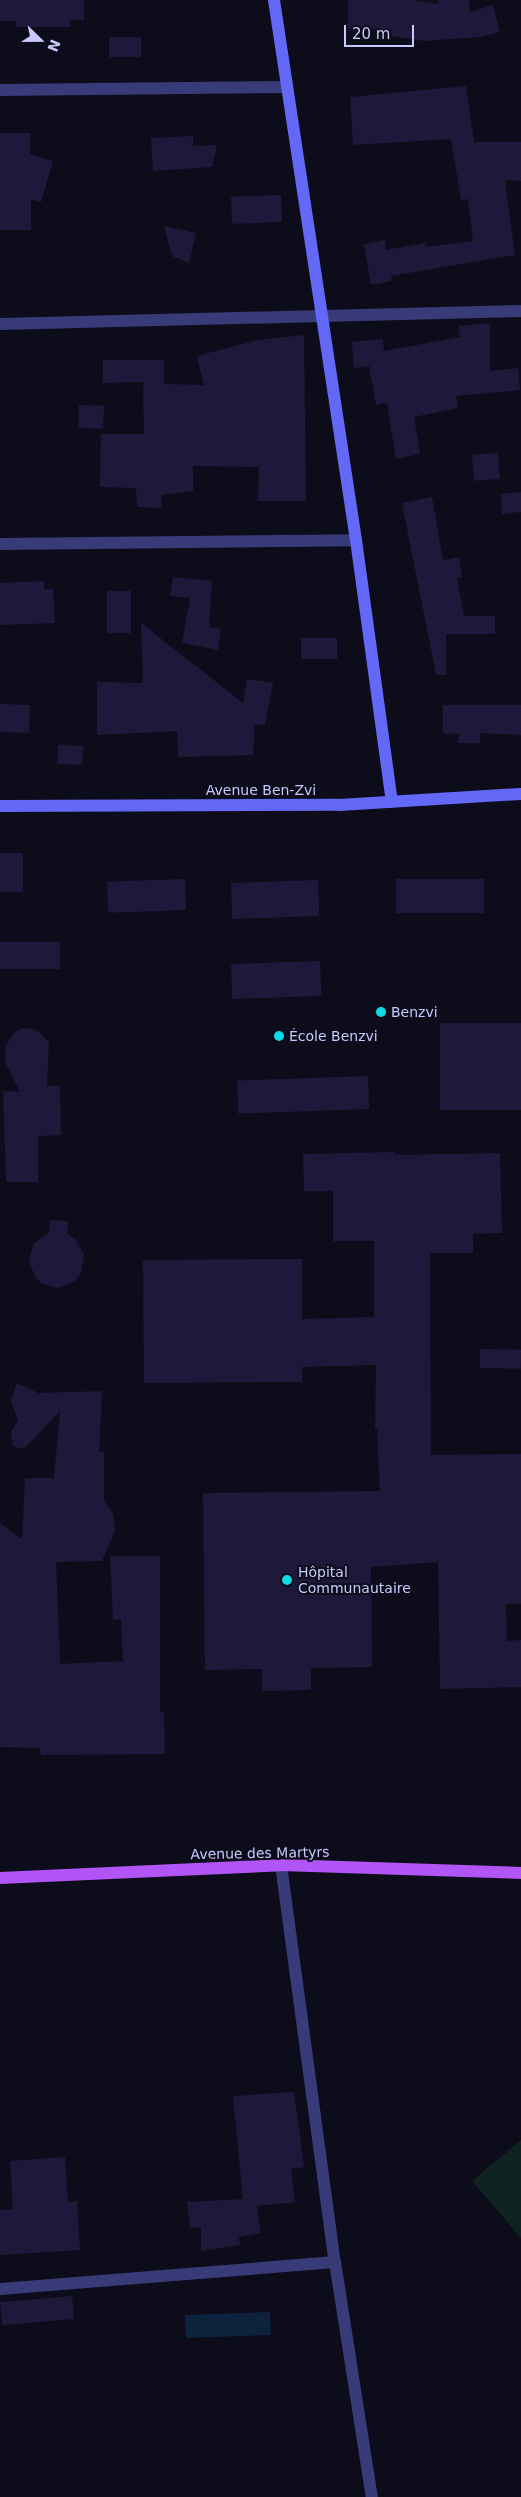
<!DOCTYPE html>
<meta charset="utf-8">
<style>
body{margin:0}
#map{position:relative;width:521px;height:2497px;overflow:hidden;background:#0d0c1b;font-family:"DejaVu Sans",sans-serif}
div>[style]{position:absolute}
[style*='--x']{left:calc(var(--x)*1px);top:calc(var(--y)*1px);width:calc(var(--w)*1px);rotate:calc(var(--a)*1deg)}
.green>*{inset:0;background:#0f2422}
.water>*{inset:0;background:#0d223d;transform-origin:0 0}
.building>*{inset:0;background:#1e193b;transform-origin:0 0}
.street>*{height:12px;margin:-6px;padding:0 6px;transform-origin:6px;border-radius:6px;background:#393a78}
.secondary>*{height:12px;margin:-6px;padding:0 6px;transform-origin:6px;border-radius:6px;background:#6468f7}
.primary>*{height:12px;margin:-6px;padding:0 6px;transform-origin:6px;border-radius:6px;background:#b255f6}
.dots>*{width:14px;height:14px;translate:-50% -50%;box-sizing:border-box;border:2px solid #0d0c1b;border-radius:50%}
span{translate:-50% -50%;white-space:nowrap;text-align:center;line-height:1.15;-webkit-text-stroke:4px #0d0c1b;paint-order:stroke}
.street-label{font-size:14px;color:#cbc8fc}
.poi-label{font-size:14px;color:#cbc8fc}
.left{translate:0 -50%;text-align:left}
.north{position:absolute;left:15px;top:15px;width:50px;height:50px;-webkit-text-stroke:4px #0d0c1b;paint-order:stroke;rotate:112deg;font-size:14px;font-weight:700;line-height:20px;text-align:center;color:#cbc8fc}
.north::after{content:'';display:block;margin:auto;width:18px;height:22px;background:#cbc8fc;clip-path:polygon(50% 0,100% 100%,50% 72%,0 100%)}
.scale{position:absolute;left:344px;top:25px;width:70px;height:22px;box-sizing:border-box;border:2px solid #cbc8fc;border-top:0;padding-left:6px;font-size:15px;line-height:18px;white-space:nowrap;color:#cbc8fc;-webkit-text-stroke:4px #0d0c1b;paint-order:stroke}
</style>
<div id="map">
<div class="green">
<i style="clip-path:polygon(521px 2140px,521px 2238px,472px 2181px)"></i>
</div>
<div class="water">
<i style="left:270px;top:2312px;width:23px;height:85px;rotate:88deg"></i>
</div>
<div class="building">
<i style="clip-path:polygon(0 0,84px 0,84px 20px,70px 20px,70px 27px,16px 27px,16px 21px,0 21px)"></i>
<i style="clip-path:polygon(348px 0,412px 0,438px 4px,437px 0,469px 0,470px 12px,493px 5px,500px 32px,480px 37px,424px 41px,391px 36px,392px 30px,348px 29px)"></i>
<i style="left:109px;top:37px;width:32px;height:20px"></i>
<i style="clip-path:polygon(466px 86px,474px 142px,521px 142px,521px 181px,505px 180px,515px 255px,391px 276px,392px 281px,371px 285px,364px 244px,385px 240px,386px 250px,425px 243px,426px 247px,473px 241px,468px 199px,461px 200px,451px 139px,353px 145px,350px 97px)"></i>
<i style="clip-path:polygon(0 133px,30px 133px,30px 154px,53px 161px,41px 202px,31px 199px,31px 230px,0 230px)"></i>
<i style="clip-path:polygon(193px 136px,193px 146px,217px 145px,212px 167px,153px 171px,151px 138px)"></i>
<i style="left:281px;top:195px;width:27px;height:50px;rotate:88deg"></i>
<i style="clip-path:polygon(164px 226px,196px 233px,189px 263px,172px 256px)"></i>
<i style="clip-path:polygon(490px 323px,490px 371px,518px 368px,520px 390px,456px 396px,458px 408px,414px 417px,420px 454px,396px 459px,387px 403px,376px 405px,369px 366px,354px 368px,352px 342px,383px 339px,384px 351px,460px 337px,458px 326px)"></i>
<i style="clip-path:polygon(304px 335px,306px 501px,258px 501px,259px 467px,193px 466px,193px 491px,161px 495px,162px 508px,137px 507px,136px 488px,100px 487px,101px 434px,144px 434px,143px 382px,103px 383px,103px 360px,164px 360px,164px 384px,204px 385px,197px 356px,258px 340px)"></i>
<i style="left:79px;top:405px;width:25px;height:23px;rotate:2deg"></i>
<i style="left:498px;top:453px;width:26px;height:26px;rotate:86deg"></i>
<i style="clip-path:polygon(521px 492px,521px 512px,502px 514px,501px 494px)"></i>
<i style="clip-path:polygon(432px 497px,443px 560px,459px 557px,462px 577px,457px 578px,464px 616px,495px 616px,495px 634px,446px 634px,446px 675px,436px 675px,402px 503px)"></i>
<i style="clip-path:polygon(173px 577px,212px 581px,209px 627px,221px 629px,218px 650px,182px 643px,190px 598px,170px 596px)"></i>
<i style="clip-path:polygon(44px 581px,44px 589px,53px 589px,55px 623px,0 625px,0 583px)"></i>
<i style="left:107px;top:591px;width:24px;height:42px"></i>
<i style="clip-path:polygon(141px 623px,243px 703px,247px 679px,273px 683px,265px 725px,255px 724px,253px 755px,178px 757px,177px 731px,97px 735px,97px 682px,143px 683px)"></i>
<i style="left:301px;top:638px;width:36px;height:21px"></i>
<i style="left:0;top:704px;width:30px;height:28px;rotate:2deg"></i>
<i style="clip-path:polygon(443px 705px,521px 705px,521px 735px,480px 733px,480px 743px,458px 743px,459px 734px,443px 733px)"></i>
<i style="left:58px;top:745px;width:25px;height:19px;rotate:2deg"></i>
<i style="left:23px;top:853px;width:39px;height:23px;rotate:90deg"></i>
<i style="left:185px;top:879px;width:31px;height:78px;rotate:88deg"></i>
<i style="left:484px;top:879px;width:34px;height:88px;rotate:90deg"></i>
<i style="left:318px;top:880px;width:36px;height:87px;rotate:88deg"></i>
<i style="left:0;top:942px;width:60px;height:27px"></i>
<i style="left:320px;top:961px;width:35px;height:89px;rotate:88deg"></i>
<i style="left:521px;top:1023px;width:87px;height:81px;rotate:90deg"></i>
<i style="clip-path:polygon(24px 1028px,37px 1030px,49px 1042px,47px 1086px,60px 1086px,61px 1135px,38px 1136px,38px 1182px,6px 1182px,3px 1091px,20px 1092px,5px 1062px,6px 1045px,15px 1032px)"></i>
<i style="left:368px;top:1076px;width:33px;height:131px;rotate:88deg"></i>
<i style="clip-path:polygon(395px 1152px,395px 1155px,500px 1153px,502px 1233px,473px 1234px,473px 1253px,430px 1253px,431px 1455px,521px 1454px,521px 1604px,506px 1604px,507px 1641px,521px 1640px,521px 1687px,440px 1689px,438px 1562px,371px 1567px,372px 1667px,311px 1668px,311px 1690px,262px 1691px,262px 1669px,205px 1670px,203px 1493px,380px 1491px,377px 1429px,375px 1429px,376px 1365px,302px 1367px,302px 1382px,144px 1383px,143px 1260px,302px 1259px,302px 1319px,374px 1317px,374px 1241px,333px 1241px,333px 1191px,304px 1191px,303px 1154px)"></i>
<i style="clip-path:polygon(50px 1220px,68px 1221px,67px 1234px,75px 1238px,84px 1255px,81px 1273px,75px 1281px,59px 1288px,42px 1284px,35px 1277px,29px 1260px,34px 1243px,49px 1233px)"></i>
<i style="left:480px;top:1349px;width:41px;height:19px;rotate:1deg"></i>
<i style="clip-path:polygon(17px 1383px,38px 1393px,102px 1391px,99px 1452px,104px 1452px,104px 1500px,113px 1514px,115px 1530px,102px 1561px,56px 1562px,60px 1664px,123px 1661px,121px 1619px,113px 1620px,110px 1556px,160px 1556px,160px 1712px,164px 1712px,165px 1754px,41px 1755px,40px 1748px,0 1747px,0 1523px,22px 1539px,25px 1478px,54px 1478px,60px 1411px,27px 1446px,21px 1449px,13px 1445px,11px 1432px,18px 1420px,11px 1401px)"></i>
<i style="clip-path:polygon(294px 2092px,304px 2167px,291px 2169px,295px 2202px,257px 2206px,261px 2233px,239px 2237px,240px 2245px,201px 2251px,201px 2227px,190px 2228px,187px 2202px,243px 2199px,233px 2096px)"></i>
<i style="clip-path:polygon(65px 2157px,68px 2202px,77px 2201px,80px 2250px,0 2255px,0 2210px,13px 2209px,10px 2161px)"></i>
<i style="left:72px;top:2296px;width:23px;height:72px;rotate:85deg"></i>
</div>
<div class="street">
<i style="--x:0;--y:90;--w:287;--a:-0.6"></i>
<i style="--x:0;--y:324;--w:521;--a:-1.43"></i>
<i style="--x:0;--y:544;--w:356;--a:-0.6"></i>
<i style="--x:281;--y:1865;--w:401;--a:82.3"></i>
<i style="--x:335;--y:2262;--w:238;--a:81.1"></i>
<i style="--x:0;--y:2289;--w:336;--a:-4.6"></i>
</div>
<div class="secondary">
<i style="--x:274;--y:0;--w:546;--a:81.37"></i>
<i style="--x:356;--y:540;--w:264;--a:82.2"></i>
<i style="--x:0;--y:806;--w:339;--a:-0.2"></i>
<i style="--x:339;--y:805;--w:182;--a:-3.5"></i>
</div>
<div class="primary">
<i style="--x:0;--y:1878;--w:281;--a:-2.6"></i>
<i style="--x:281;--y:1865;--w:240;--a:1.9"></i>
</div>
<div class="dots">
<i style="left:381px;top:1012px;background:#0cdae5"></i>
<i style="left:279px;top:1036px;background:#0cdae5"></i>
<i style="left:287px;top:1580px;background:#0cdae5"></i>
</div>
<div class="street-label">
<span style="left:261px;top:790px">Avenue Ben-Zvi</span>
<span style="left:260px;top:1853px;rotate:-1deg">Avenue des Martyrs</span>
</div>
<div class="poi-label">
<span class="left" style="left:391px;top:1012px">Benzvi</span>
<span class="left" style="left:289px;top:1036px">École Benzvi</span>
<span class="left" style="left:298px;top:1580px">Hôpital<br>Communautaire</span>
</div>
<div class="north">N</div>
<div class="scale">20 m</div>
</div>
